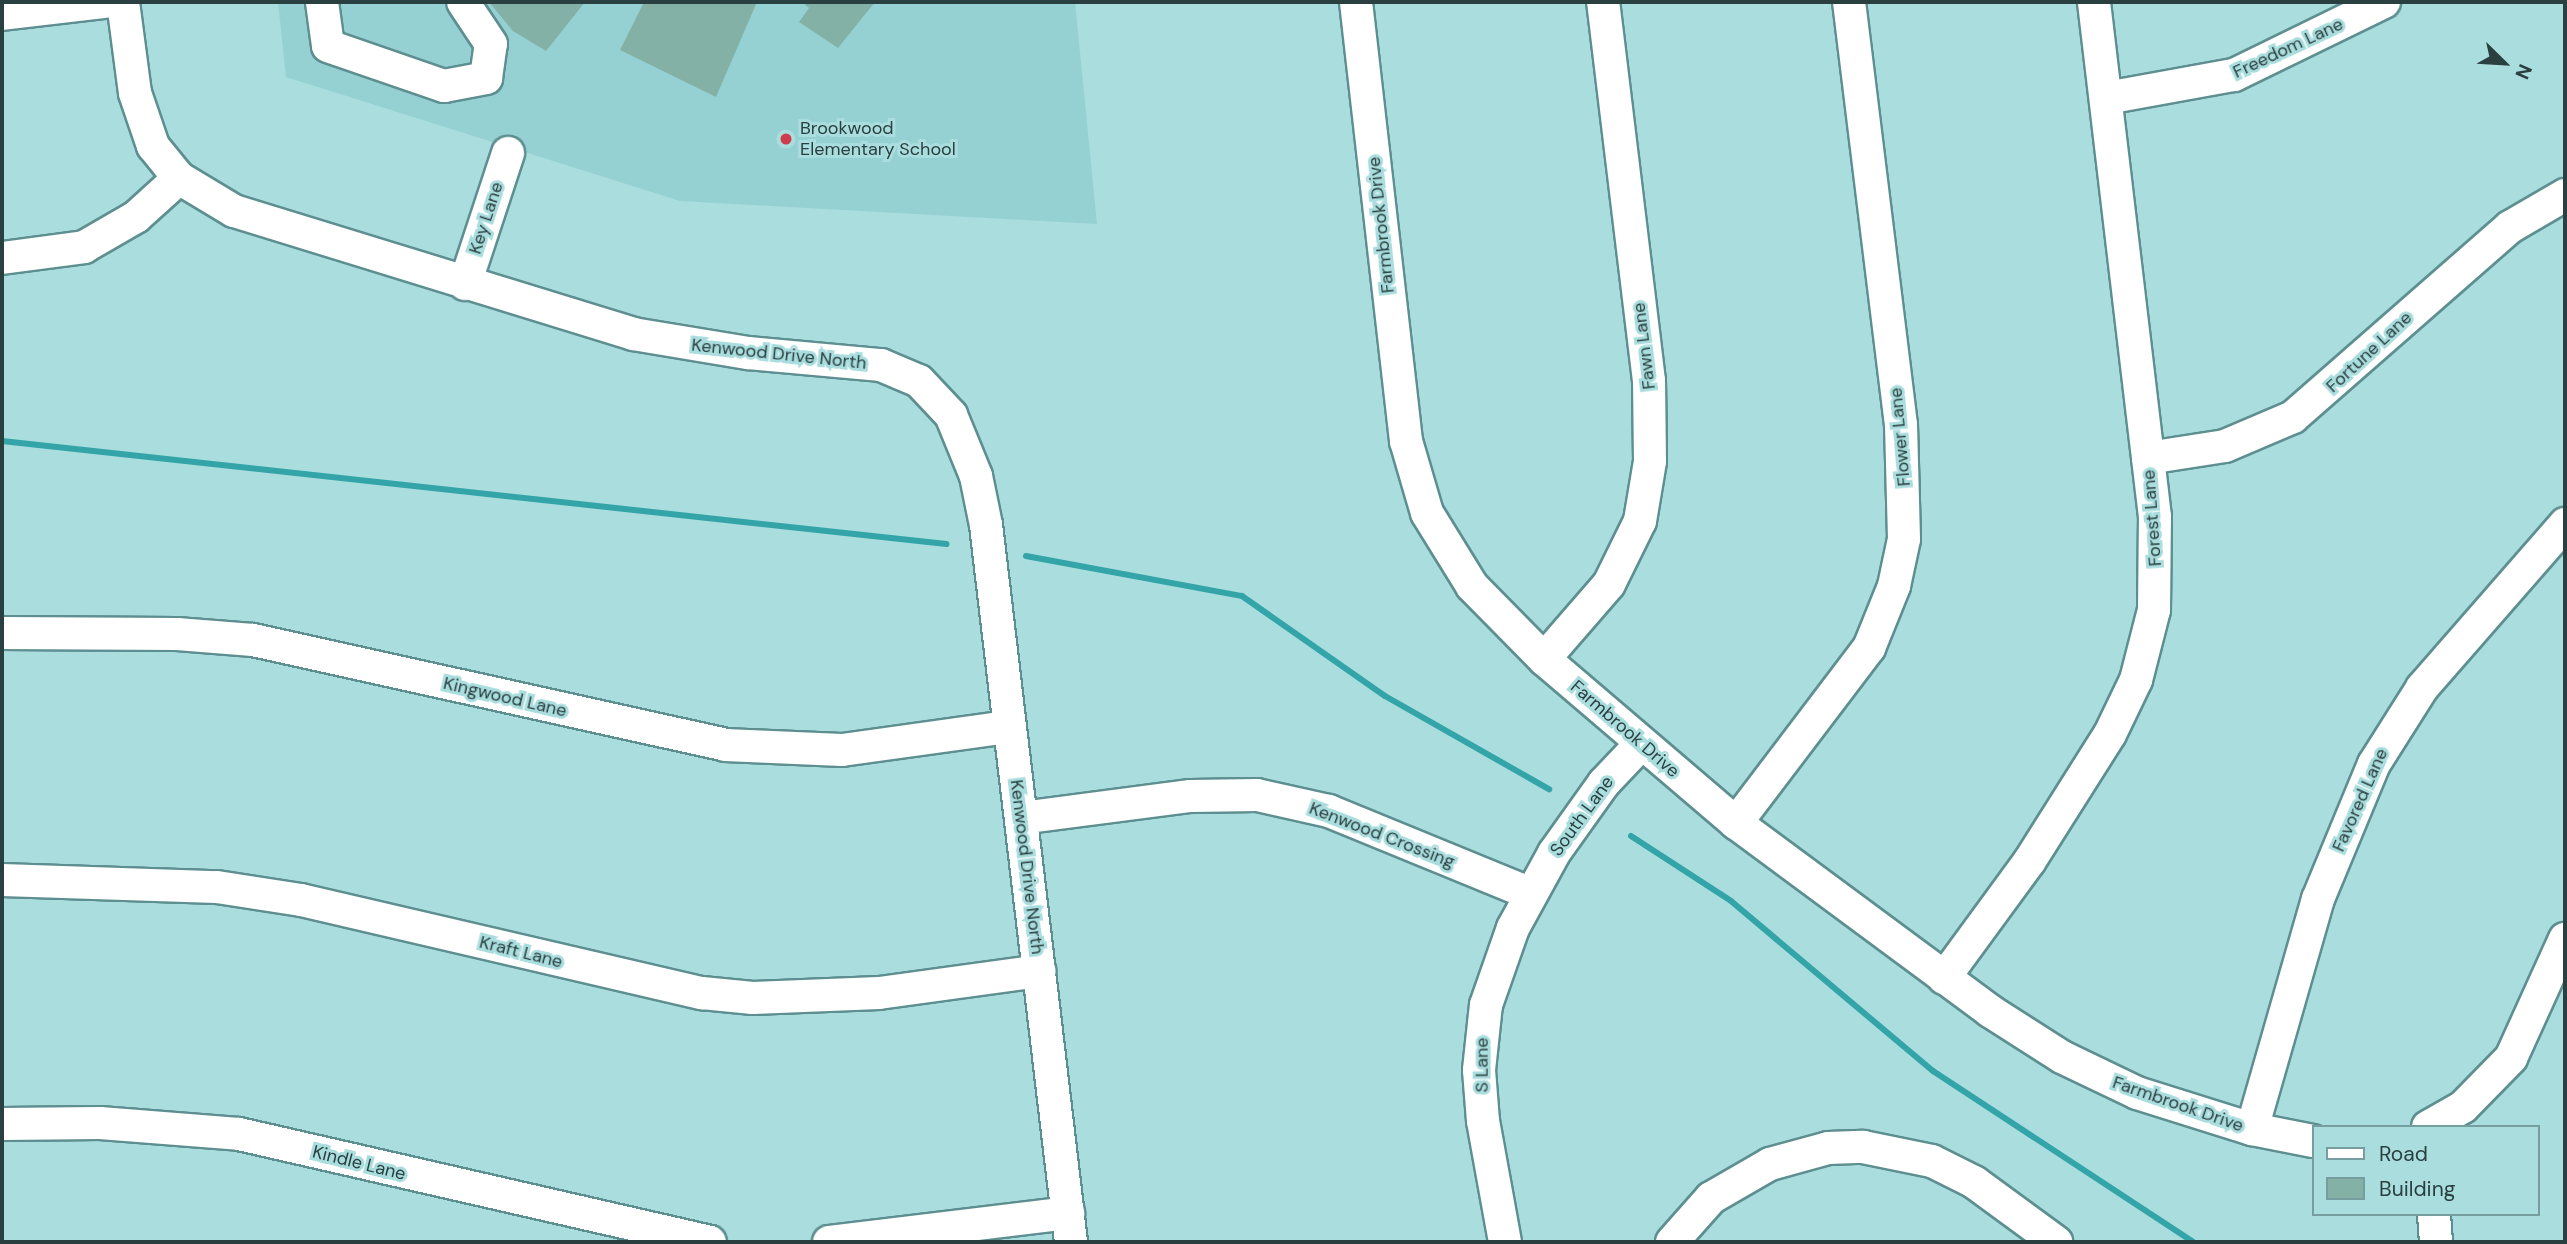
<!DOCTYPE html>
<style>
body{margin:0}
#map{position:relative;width:2567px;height:1244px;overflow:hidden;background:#aaddde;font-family:"DM Sans",sans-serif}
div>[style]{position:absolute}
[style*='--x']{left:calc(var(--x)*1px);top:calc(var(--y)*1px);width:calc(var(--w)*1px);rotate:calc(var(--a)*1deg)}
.built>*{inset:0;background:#95d1d3}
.stream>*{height:6px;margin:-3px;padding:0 3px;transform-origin:3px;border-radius:3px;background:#33a4a7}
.building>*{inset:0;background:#83b1a6}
.roads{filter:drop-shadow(2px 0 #5e8f90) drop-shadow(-2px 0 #5e8f90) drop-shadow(0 2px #5e8f90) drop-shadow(0 -2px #5e8f90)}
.minor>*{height:32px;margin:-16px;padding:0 16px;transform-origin:16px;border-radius:16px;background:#fff}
.dots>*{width:19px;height:19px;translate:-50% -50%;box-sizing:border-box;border:4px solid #aaddde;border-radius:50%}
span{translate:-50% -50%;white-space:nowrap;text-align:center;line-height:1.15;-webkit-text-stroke:6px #aaddde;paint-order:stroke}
.street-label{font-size:18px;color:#2a3f3f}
.poi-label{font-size:18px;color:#2a3f3f}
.left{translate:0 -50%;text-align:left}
.frame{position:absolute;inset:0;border:4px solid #2a3f3f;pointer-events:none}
.legend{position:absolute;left:2312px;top:1125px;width:228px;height:91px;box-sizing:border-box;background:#aaddde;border:2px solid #779e9e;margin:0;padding:9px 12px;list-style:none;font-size:21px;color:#2a3f3f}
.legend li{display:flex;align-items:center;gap:14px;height:35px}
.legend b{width:35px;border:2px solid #779e9e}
.north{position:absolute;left:2469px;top:28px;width:70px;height:70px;-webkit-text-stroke:5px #aaddde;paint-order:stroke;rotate:114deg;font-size:19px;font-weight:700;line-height:28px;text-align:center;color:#2a3f3f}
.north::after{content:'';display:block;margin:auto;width:24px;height:32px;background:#2a3f3f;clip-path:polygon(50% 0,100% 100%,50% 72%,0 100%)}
</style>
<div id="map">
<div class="built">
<i style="clip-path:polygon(278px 2px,1075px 2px,1097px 224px,680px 201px,286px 77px)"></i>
</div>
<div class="stream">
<i style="--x:2;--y:441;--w:950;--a:6.23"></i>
<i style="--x:1026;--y:556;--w:220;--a:10.5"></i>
<i style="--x:1242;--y:596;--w:174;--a:35"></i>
<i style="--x:1385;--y:696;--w:189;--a:29.6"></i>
<i style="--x:1631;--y:836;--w:119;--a:33"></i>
<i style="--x:1731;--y:901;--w:264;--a:40.1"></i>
<i style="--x:1933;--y:1071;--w:311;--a:33.3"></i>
</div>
<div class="building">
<i style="clip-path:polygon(489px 2px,585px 2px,546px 51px,513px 31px)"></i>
<i style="clip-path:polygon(644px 2px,757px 2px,716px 97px,620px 50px)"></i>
<i style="clip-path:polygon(802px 2px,875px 2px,838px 48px,799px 22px,809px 8px)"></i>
</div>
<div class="roads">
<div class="minor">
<i style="--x:123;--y:2;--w:92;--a:82.5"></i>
<i style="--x:135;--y:93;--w:56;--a:71.2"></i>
<i style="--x:153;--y:146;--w:41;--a:50.9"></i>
<i style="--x:179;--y:178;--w:64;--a:31"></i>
<i style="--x:234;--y:211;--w:418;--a:17.1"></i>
<i style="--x:633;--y:334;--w:117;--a:9.4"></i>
<i style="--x:748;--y:353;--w:134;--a:5.2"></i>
<i style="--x:881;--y:365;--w:41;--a:22.8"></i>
<i style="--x:919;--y:381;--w:47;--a:46.7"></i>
<i style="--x:951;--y:415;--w:66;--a:67.7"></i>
<i style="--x:976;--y:476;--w:50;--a:78.5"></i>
<i style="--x:986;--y:525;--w:722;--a:83.24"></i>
<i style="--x:322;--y:2;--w:44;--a:82.2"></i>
<i style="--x:328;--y:46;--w:123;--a:19"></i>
<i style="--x:444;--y:86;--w:43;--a:-10.8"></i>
<i style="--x:486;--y:78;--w:34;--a:-82"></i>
<i style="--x:491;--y:44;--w:50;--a:-123.7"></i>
<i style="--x:1356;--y:2;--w:442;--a:83.5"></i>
<i style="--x:1406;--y:441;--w:75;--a:73.7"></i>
<i style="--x:1427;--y:513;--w:86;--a:58.3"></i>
<i style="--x:1472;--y:586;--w:103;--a:45.4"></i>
<i style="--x:1544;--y:659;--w:253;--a:40.5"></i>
<i style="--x:1736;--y:823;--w:316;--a:36.5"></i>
<i style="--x:1990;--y:1011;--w:85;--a:32.6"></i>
<i style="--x:2062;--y:1057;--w:83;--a:25.6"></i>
<i style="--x:2137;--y:1093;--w:121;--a:17.4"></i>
<i style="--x:2252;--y:1129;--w:62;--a:11.1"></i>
<i style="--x:2;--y:14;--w:103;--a:-6.7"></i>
<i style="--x:2107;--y:98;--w:129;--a:-10.3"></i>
<i style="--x:2234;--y:75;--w:167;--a:-26"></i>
<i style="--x:2;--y:258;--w:83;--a:-7.6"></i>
<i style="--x:84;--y:247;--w:60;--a:-30"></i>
<i style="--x:136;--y:217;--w:58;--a:-42.2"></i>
<i style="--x:465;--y:284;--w:138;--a:-71.8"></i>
<i style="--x:2148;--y:458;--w:78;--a:-8.9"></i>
<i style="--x:2225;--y:446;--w:74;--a:-23.1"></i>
<i style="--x:2293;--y:417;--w:288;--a:-41.2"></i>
<i style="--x:2510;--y:227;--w:64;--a:-30.2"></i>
<i style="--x:2;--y:633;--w:175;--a:0.3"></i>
<i style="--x:177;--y:634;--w:76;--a:4.5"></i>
<i style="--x:253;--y:640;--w:484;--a:12.5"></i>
<i style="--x:725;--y:745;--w:117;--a:2.4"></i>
<i style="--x:842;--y:750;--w:168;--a:-7.9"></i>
<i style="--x:1544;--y:659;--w:99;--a:-49.1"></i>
<i style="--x:1609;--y:584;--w:70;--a:-63.8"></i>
<i style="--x:1640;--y:521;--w:61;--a:-80.5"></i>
<i style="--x:1650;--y:461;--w:80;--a:-90.7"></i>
<i style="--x:1649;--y:381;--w:382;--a:-96.9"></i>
<i style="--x:1021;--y:818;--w:171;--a:-7.4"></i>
<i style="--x:1191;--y:796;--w:66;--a:-0.9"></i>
<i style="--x:1257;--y:795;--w:74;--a:12.5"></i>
<i style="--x:1329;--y:811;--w:218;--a:22.3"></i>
<i style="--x:1736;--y:823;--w:220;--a:-52.8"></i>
<i style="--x:1869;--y:648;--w:67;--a:-68"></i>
<i style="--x:1894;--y:586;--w:48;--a:-78"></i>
<i style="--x:1904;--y:539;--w:114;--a:-91.5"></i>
<i style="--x:1901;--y:425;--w:426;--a:-97"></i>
<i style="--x:2;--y:880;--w:215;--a:1.9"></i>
<i style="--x:217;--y:887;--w:85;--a:8.8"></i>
<i style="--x:301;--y:900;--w:412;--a:13.1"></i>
<i style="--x:702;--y:993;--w:51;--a:5.6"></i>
<i style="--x:753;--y:998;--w:126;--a:-2.3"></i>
<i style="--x:879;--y:993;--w:162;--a:-7.8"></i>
<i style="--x:1944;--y:978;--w:144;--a:-53.8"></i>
<i style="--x:2029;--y:862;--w:151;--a:-57.7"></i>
<i style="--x:2110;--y:734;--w:60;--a:-64.3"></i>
<i style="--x:2136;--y:680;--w:72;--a:-75.6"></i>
<i style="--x:2154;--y:610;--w:93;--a:-89.4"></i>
<i style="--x:2155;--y:517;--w:519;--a:-96.76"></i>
<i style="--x:2;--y:1124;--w:98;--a:-0.6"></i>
<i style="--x:100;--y:1123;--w:139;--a:4.5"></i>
<i style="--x:239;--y:1134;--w:483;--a:12.9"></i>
<i style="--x:2428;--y:1127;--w:40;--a:-29.7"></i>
<i style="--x:2463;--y:1107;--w:69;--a:-45.6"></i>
<i style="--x:2511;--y:1058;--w:131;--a:-65.6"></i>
<i style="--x:2252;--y:1129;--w:239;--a:-74"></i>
<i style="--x:2318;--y:899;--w:146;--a:-67.5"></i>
<i style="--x:2374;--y:764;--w:90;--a:-57.7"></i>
<i style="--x:2422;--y:688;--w:218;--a:-48.9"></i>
<i style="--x:2434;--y:1214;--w:28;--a:86"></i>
<i style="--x:829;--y:1242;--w:241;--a:-6.9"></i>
<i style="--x:1505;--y:1242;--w:123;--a:-100.3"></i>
<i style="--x:1483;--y:1121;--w:51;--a:-94.5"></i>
<i style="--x:1479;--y:1070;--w:65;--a:-83.9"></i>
<i style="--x:1486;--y:1005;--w:82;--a:-70.7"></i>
<i style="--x:1513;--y:928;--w:85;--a:-61.3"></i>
<i style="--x:1554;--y:853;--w:86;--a:-54.5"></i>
<i style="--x:1604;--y:783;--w:54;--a:-46.5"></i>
<i style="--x:1672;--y:1242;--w:59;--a:-48.4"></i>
<i style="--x:1711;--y:1198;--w:68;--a:-30"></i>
<i style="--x:1770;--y:1164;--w:60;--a:-15.4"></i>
<i style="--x:1828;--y:1148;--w:35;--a:-2"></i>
<i style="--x:1863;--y:1147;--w:70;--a:11.5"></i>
<i style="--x:1932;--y:1161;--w:47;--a:26.6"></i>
<i style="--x:1974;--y:1182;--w:102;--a:36.2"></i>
</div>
</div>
<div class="dots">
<i style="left:786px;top:139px;background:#cd3c4f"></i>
</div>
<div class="street-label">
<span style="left:2288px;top:48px;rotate:-25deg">Freedom Lane</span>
<span style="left:486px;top:218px;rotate:-72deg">Key Lane</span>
<span style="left:1381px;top:225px;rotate:-96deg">Farmbrook Drive</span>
<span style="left:1644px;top:346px;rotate:-97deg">Fawn Lane</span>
<span style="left:2369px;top:352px;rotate:-43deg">Fortune Lane</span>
<span style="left:779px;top:354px;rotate:6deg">Kenwood Drive North</span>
<span style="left:1900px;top:437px;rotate:-95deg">Flower Lane</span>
<span style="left:2152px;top:518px;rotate:-94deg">Forest Lane</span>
<span style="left:505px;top:697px;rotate:13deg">Kingwood Lane</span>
<span style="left:1625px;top:729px;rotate:41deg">Farmbrook Drive</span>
<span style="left:2360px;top:800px;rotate:-66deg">Favored Lane</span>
<span style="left:1582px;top:816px;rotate:-54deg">South Lane</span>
<span style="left:1382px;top:835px;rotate:21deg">Kenwood Crossing</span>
<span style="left:1027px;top:867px;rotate:83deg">Kenwood Drive North</span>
<span style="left:521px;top:952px;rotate:14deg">Kraft Lane</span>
<span style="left:1482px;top:1065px;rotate:-90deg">S Lane</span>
<span style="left:2178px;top:1104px;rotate:19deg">Farmbrook Drive</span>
<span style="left:359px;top:1163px;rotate:14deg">Kindle Lane</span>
</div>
<div class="poi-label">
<span class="left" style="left:800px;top:139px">Brookwood<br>Elementary School</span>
</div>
<div class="frame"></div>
<ul class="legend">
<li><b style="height:9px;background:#fff"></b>Road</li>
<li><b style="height:19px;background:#83b1a6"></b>Building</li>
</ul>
<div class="north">N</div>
</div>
